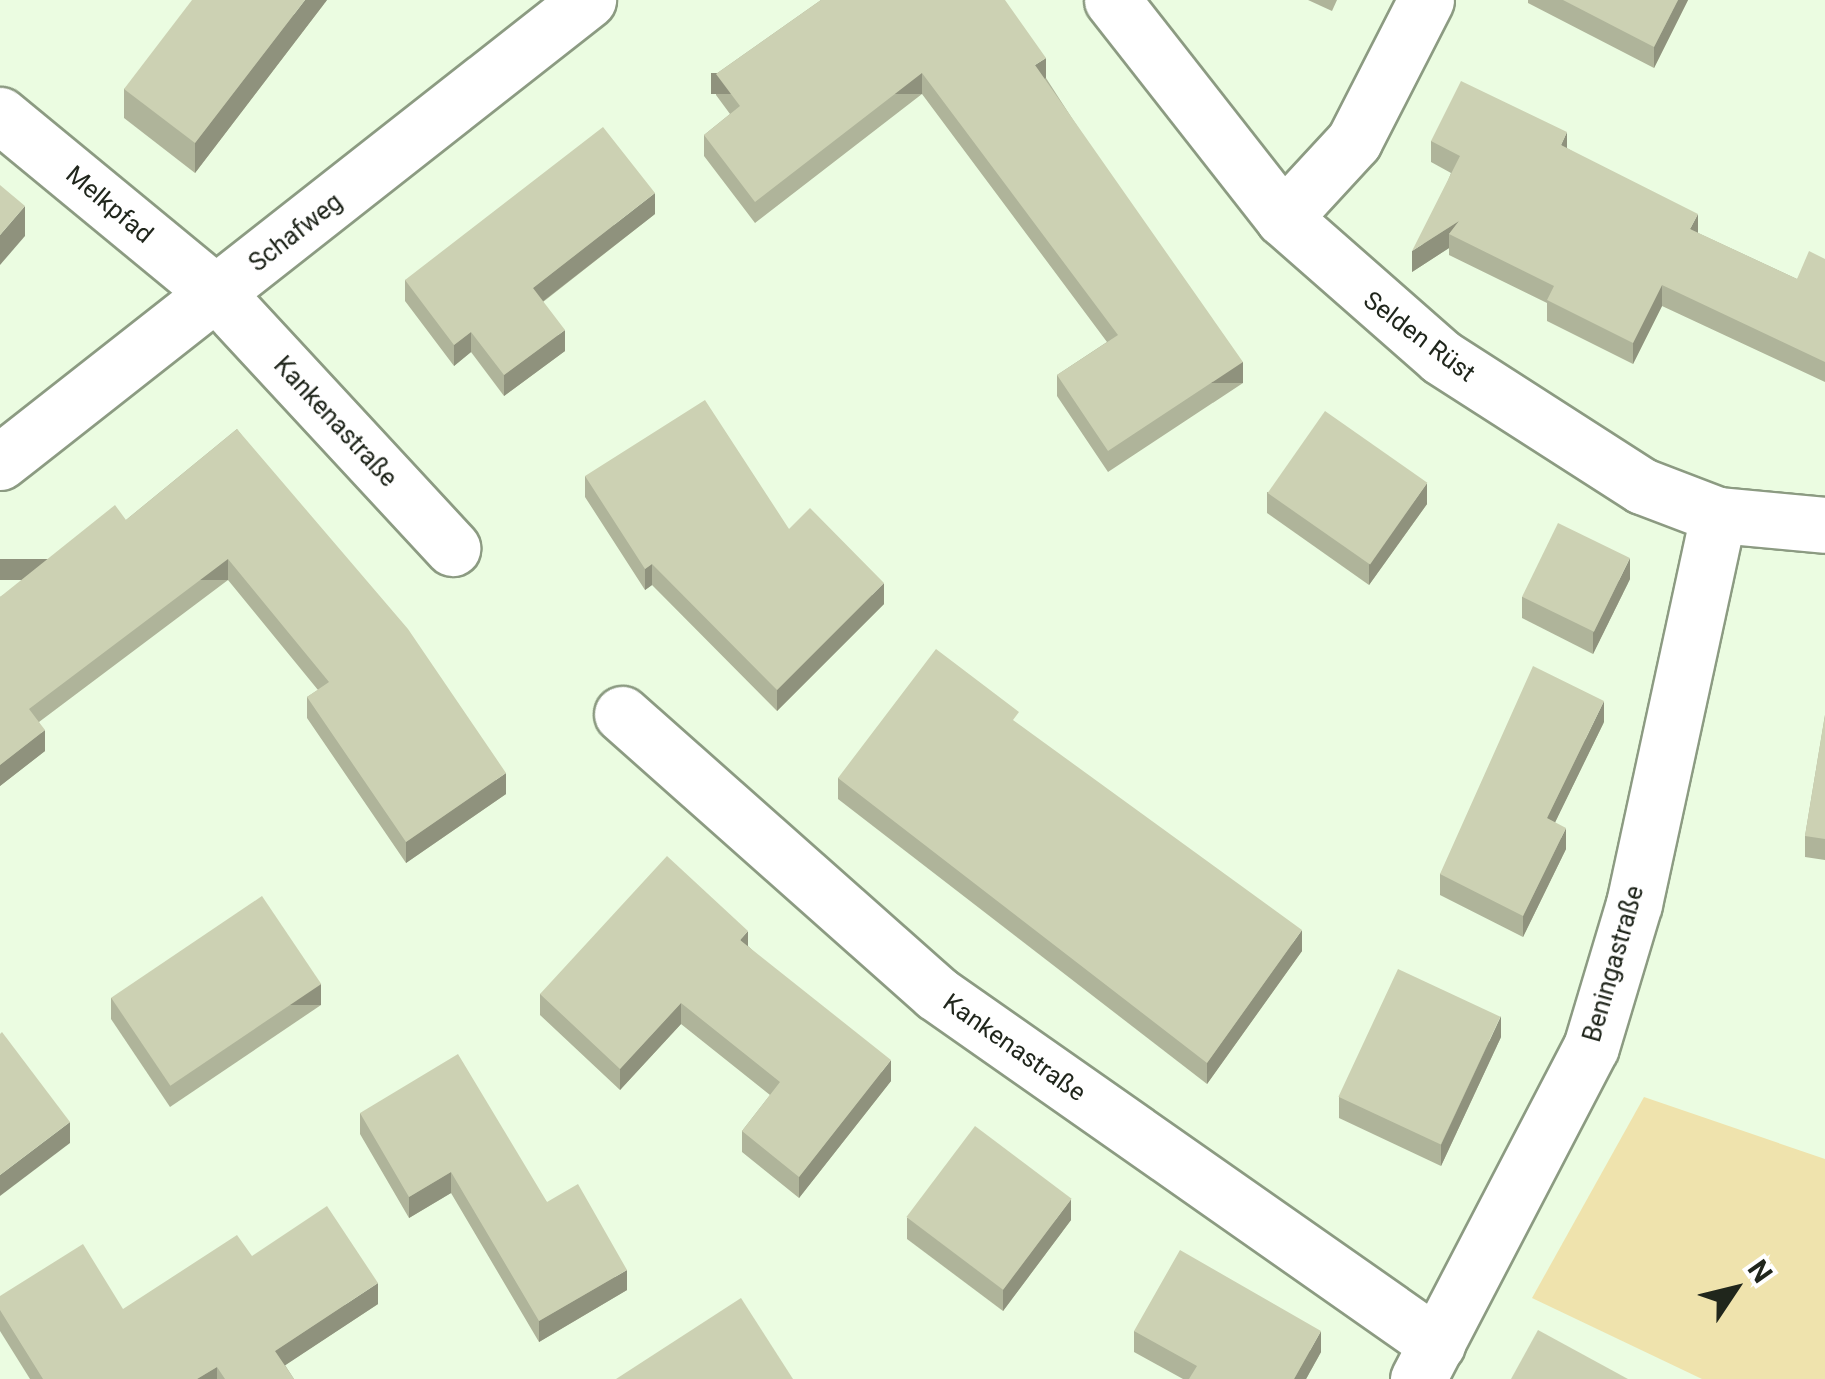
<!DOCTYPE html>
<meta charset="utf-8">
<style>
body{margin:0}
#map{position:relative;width:1825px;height:1379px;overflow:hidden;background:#ebfce1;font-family:Roboto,sans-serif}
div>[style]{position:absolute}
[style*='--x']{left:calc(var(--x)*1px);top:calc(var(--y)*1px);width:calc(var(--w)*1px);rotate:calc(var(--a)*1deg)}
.green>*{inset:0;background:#efe3ad}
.roads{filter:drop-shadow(2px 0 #8c9b82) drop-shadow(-2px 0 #8c9b82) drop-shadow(0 2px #8c9b82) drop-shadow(0 -2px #8c9b82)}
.minor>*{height:55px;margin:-27.5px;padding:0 27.5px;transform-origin:27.5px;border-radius:27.5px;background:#fff}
.wall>*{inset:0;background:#afb49a}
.shaded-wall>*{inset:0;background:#8f927d;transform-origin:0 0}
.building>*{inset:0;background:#ccd1b3;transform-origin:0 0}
span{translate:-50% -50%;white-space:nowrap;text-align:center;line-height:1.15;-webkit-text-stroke:9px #fff;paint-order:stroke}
.street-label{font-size:25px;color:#20261c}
.north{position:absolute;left:1685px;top:1239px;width:100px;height:100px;-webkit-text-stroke:8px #fff;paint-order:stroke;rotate:55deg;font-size:28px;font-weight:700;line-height:40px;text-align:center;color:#20261c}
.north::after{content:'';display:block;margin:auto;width:35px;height:45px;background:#20261c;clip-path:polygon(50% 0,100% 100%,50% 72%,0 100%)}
</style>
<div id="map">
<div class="green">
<i style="clip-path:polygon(1644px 1097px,1825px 1159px,1825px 1379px,1702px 1379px,1532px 1298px)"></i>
</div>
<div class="roads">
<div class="minor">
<i style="--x:1112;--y:0;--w:277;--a:51.9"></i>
<i style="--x:1283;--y:218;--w:210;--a:41.3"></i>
<i style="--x:1441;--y:357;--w:239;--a:32.7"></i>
<i style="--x:1642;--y:486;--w:81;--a:20.9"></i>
<i style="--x:1718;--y:515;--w:107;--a:5.3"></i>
<i style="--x:0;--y:115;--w:283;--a:39.5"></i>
<i style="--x:218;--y:295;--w:345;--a:47.2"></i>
<i style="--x:1283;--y:218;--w:105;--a:-47.3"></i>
<i style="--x:1354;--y:141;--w:158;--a:-62.9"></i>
<i style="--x:0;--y:462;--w:748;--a:-38.16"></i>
<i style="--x:622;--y:714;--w:420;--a:41.6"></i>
<i style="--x:936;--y:993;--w:612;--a:35.02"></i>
<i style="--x:1418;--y:1379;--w:374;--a:-62.5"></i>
<i style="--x:1591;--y:1047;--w:149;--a:-73.3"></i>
<i style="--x:1634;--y:904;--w:398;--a:-77.8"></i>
</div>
</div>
<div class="wall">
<i style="clip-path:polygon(327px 0,195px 173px,124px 118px,124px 89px)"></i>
<i style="clip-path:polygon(821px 0,1046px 78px,1243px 383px,1108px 472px,1057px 396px,1057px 375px,1107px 342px,922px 94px,755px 223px,704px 156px,704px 135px,730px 114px,716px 95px,716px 74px)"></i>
<i style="clip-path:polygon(1308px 0,1337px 0,1332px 11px)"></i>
<i style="clip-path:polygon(1528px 0,1688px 0,1654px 68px,1528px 3px)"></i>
<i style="clip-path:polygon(1431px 141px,1567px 148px,1698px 233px,1797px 279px,1825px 259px,1825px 382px,1662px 306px,1633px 364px,1547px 321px,1547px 303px,1449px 255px,1449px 248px,1412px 272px,1451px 173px,1431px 162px)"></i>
<i style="clip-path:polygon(655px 214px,543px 302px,565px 351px,504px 396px,471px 352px,454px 366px,405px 301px,405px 280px)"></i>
<i style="clip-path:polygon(237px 429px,506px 794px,406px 863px,307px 718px,307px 697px,318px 690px,228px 580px,39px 722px,45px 751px,0 786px,0 597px,126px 520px)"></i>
<i style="clip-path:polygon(585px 476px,789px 529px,884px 604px,777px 711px,652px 585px,645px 590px,585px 497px)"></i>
<i style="clip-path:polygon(1267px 492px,1427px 504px,1369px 585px,1267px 513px)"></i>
<i style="clip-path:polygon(1630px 579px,1593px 654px,1522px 618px,1522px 597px)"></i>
<i style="clip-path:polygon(1825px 715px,1825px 860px,1805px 857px,1805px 836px)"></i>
<i style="clip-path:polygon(1604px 722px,1555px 822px,1566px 849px,1523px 937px,1440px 895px,1440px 874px)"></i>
<i style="clip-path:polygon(1019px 725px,1302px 951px,1207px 1084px,838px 799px,838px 778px)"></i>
<i style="clip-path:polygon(748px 946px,891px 1081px,799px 1198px,742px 1152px,742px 1131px,770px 1095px,681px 1024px,620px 1090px,540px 1015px,540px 994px)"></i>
<i style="clip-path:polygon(111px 998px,321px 1005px,170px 1107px,111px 1019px)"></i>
<i style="clip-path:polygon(1501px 1037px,1441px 1166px,1339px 1118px,1339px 1097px)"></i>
<i style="clip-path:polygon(360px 1113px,547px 1202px,627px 1290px,539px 1342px,451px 1193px,409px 1218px,360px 1134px)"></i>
<i style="clip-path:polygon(907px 1218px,1071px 1220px,1003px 1311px,907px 1239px)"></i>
<i style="clip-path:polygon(0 1296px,123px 1309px,378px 1304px,285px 1365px,294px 1379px,30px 1379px,0 1331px)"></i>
<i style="clip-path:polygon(1134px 1331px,1321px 1352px,1306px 1379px,1183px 1379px,1134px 1352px)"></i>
</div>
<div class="shaded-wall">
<i style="clip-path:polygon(305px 0,327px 0,195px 173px,195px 143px)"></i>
<i style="clip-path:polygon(1678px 0,1688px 0,1654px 68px,1654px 47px)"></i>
<i style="clip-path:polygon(1046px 58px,1046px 78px,1035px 86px,1035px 65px)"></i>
<i style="left:922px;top:73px;width:21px;height:211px;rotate:90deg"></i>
<i style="clip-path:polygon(1567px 132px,1567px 153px,1561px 145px)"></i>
<i style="clip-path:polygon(655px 193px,655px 214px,533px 309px,533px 288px)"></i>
<i style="clip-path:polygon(25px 206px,25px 236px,0 265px,0 235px)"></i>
<i style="clip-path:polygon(1698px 214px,1698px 235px,1690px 229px)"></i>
<i style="clip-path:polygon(1459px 221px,1449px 234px,1449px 248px,1412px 272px,1412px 251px)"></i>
<i style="clip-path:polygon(1662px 285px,1662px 306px,1633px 364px,1633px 343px)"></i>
<i style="clip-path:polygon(565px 330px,565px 351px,504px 396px,504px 375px)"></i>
<i style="clip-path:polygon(471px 332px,471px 352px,454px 366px,454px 345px)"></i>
<i style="left:1243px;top:362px;width:21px;height:162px;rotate:90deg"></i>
<i style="clip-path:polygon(1427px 483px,1427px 504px,1369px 585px,1369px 564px)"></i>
<i style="clip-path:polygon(1630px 558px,1630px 579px,1593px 654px,1593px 633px)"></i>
<i style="left:228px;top:559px;width:21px;height:249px;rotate:90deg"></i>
<i style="clip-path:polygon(652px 564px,652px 585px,645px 590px,645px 569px)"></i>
<i style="clip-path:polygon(884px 583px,884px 604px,777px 711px,777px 690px)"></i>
<i style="clip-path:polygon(1604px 701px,1604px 722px,1547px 839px,1547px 818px)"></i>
<i style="clip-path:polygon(45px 730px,45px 751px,0 786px,0 765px)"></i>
<i style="clip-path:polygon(506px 773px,506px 794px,406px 863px,406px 842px)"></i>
<i style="clip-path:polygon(1566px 828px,1566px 849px,1523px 937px,1523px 916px)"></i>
<i style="clip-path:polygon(1302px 930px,1302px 951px,1207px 1084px,1207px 1063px)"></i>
<i style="clip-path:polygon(748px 931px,748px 952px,740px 940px)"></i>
<i style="left:321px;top:984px;width:21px;height:182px;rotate:90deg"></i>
<i style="clip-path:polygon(681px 1003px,681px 1024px,620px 1090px,620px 1069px)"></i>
<i style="clip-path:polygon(1501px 1016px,1501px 1037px,1441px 1166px,1441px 1145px)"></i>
<i style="clip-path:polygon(891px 1060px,891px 1081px,799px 1198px,799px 1177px)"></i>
<i style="clip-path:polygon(70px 1122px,70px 1143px,0 1196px,0 1175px)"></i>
<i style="clip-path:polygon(451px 1172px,451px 1193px,409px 1218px,409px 1197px)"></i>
<i style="clip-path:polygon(1071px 1199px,1071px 1220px,1003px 1311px,1003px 1290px)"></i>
<i style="clip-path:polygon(627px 1270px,627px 1290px,539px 1342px,539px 1321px)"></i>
<i style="clip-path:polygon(378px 1283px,378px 1304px,275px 1372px,275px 1351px)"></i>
<i style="clip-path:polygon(1321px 1331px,1321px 1352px,1306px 1379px,1294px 1379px)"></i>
<i style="clip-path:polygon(217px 1367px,217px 1379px,197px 1379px)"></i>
</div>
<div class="building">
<i style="clip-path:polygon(192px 0,305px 0,195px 143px,124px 89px)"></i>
<i style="clip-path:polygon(821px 0,1005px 0,1046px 58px,1035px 65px,1243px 362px,1108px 451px,1057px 375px,1118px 335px,922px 73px,755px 202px,704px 135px,740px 106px,716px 74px)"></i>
<i style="clip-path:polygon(1563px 0,1678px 0,1654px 47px)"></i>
<i style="clip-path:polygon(1461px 81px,1567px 132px,1561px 145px,1698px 214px,1690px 229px,1797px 279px,1809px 251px,1825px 259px,1825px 362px,1662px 285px,1633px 343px,1547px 300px,1554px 286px,1449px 234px,1459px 221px,1412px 251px,1460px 156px,1431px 141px)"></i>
<i style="clip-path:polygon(603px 127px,655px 193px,533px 288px,565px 330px,504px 375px,471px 332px,454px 345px,405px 280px)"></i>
<i style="clip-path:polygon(0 185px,25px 206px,0 235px)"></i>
<i style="clip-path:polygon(705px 400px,789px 529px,810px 508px,884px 583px,777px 690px,652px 564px,645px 569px,585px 476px)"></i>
<i style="left:1325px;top:411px;width:125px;height:100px;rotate:35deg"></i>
<i style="clip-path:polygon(237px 429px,408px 629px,506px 773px,406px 842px,307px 697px,329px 682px,228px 559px,29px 709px,45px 730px,0 765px,0 597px,115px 505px,126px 520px)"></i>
<i style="left:1558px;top:523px;width:80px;height:82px;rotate:26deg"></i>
<i style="clip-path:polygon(936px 649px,1019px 712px,1013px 720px,1302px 930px,1207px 1063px,838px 778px)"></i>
<i style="clip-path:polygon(1533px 666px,1604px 701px,1547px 818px,1566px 828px,1523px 916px,1440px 874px)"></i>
<i style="clip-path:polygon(1825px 715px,1825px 839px,1805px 836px)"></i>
<i style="clip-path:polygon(667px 856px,748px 931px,740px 940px,891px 1060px,799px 1177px,742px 1131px,780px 1082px,681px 1003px,620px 1069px,540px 994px)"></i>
<i style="left:262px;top:896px;width:106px;height:182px;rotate:56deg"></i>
<i style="left:1398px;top:969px;width:113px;height:141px;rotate:25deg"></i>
<i style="clip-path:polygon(2px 1032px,70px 1122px,0 1175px,0 1034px)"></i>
<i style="clip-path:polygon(458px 1054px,547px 1202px,578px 1184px,627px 1270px,539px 1321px,451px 1172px,409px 1197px,360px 1113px)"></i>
<i style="left:975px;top:1126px;width:121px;height:114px;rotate:37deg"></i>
<i style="clip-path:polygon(327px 1206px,378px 1283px,275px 1351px,294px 1379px,225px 1379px,217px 1367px,197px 1379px,43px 1379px,0 1310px,0 1296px,83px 1244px,123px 1309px,237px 1235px,252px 1256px)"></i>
<i style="clip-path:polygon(1180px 1250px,1321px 1331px,1294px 1379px,1189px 1379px,1197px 1366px,1134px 1331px)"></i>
<i style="clip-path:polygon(741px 1298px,793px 1379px,616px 1379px)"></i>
<i style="clip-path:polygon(1538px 1330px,1628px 1379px,1511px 1379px)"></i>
</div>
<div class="street-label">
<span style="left:109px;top:205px;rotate:40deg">Melkpfad</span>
<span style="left:296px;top:233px;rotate:-38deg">Schafweg</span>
<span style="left:1419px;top:337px;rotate:37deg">Selden Rüst</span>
<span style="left:335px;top:422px;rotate:47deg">Kankenastraße</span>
<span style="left:1614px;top:964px;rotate:-74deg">Beningastraße</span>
<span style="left:1014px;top:1048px;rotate:35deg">Kankenastraße</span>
</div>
<div class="north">N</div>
</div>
